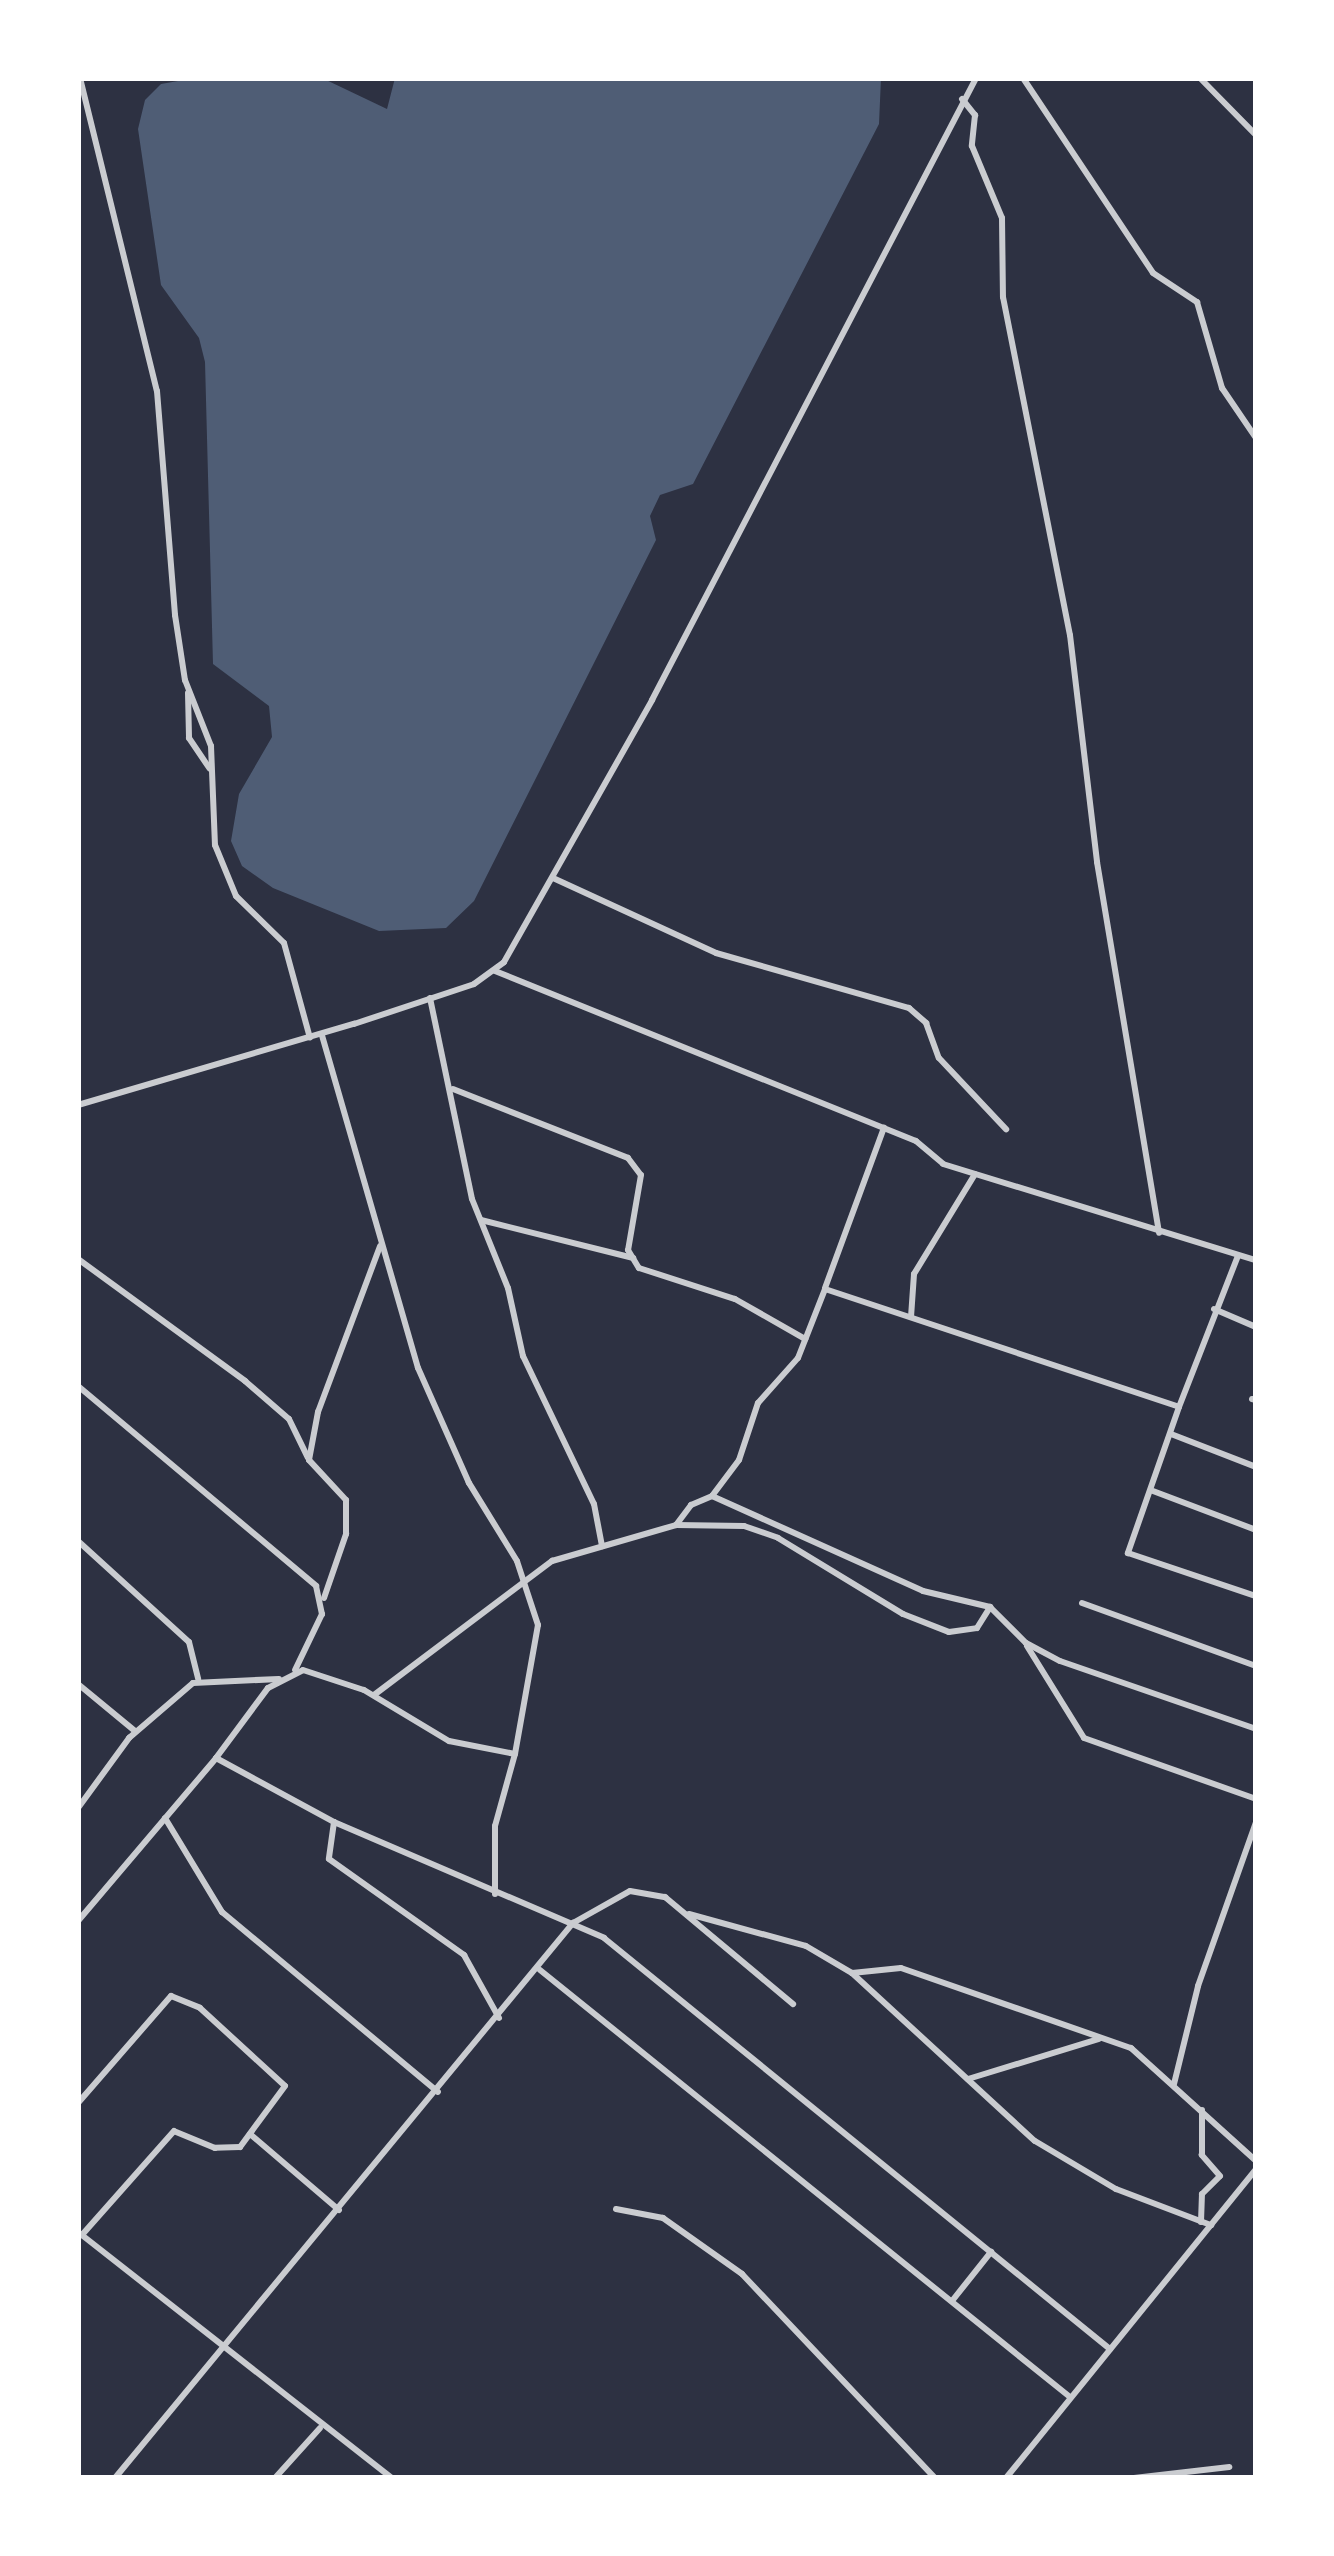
<!DOCTYPE html>
<style>
body{margin:0}
#map{position:relative;width:1334px;height:2556px;overflow:hidden;background:#2d3142;font-family:Ubuntu,sans-serif}
div>[style]{position:absolute}
[style*='--x']{left:calc(var(--x)*1px);top:calc(var(--y)*1px);width:calc(var(--w)*1px);rotate:calc(var(--a)*1deg)}
.water>*{inset:0;background:#4f5d75}
.minor>*{height:6px;margin:-3px;padding:0 3px;transform-origin:3px;border-radius:3px;background:#caccd0}
span{translate:-50% -50%;white-space:nowrap;text-align:center;line-height:1.15;-webkit-text-stroke:9px #fff;paint-order:stroke}
.frame{position:absolute;inset:0;border:81px solid #fff;pointer-events:none}
</style>
<div id="map">
<div class="water">
<i style="clip-path:polygon(195px 78px,322px 78px,387px 109px,395px 78px,881px 78px,879px 124px,693px 484px,660px 495px,650px 516px,656px 540px,474px 901px,446px 928px,379px 931px,273px 888px,242px 866px,231px 841px,239px 794px,272px 737px,269px 706px,213px 664px,205px 362px,199px 338px,161px 285px,138px 129px,145px 100px,161px 84px)"></i>
</div>
<div class="minor">
<i style="--x:80;--y:78;--w:322;--a:76.2"></i>
<i style="--x:157;--y:391;--w:225;--a:85.4"></i>
<i style="--x:175;--y:615;--w:66;--a:81.3"></i>
<i style="--x:185;--y:680;--w:71;--a:68.5"></i>
<i style="--x:211;--y:746;--w:99;--a:87.7"></i>
<i style="--x:215;--y:845;--w:55;--a:67.6"></i>
<i style="--x:236;--y:896;--w:67;--a:44.4"></i>
<i style="--x:284;--y:943;--w:98;--a:74.7"></i>
<i style="--x:1023;--y:78;--w:234;--a:56.3"></i>
<i style="--x:1153;--y:273;--w:53;--a:33.4"></i>
<i style="--x:1197;--y:302;--w:90;--a:73.8"></i>
<i style="--x:1222;--y:388;--w:60;--a:55.8"></i>
<i style="--x:1200;--y:78;--w:80;--a:45.5"></i>
<i style="--x:962;--y:99;--w:21;--a:51"></i>
<i style="--x:975;--y:115;--w:31;--a:96"></i>
<i style="--x:972;--y:146;--w:78;--a:67.4"></i>
<i style="--x:1002;--y:218;--w:79;--a:89.3"></i>
<i style="--x:1003;--y:297;--w:345;--a:78.8"></i>
<i style="--x:1070;--y:635;--w:229;--a:83.2"></i>
<i style="--x:1097;--y:862;--w:376;--a:80.5"></i>
<i style="--x:188;--y:693;--w:45;--a:88.7"></i>
<i style="--x:189;--y:738;--w:37;--a:56"></i>
<i style="--x:553;--y:878;--w:179;--a:24.7"></i>
<i style="--x:716;--y:953;--w:201;--a:15.9"></i>
<i style="--x:909;--y:1008;--w:23;--a:41"></i>
<i style="--x:926;--y:1023;--w:37;--a:70"></i>
<i style="--x:939;--y:1058;--w:98;--a:46.7"></i>
<i style="--x:495;--y:971;--w:454;--a:22"></i>
<i style="--x:916;--y:1141;--w:35;--a:40"></i>
<i style="--x:943;--y:1164;--w:327;--a:17.1"></i>
<i style="--x:430;--y:998;--w:205;--a:78.2"></i>
<i style="--x:472;--y:1199;--w:96;--a:68"></i>
<i style="--x:508;--y:1288;--w:70;--a:77.6"></i>
<i style="--x:523;--y:1356;--w:164;--a:64.4"></i>
<i style="--x:594;--y:1504;--w:43;--a:79.2"></i>
<i style="--x:453;--y:1089;--w:188;--a:21.5"></i>
<i style="--x:628;--y:1158;--w:21;--a:53"></i>
<i style="--x:641;--y:1175;--w:76;--a:99.8"></i>
<i style="--x:628;--y:1250;--w:21;--a:59"></i>
<i style="--x:639;--y:1268;--w:101;--a:17.9"></i>
<i style="--x:735;--y:1299;--w:81;--a:29.7"></i>
<i style="--x:78;--y:1105;--w:288;--a:-16.4"></i>
<i style="--x:354;--y:1024;--w:126;--a:-18.4"></i>
<i style="--x:474;--y:984;--w:37;--a:-36"></i>
<i style="--x:504;--y:962;--w:301;--a:-60.5"></i>
<i style="--x:652;--y:700;--w:701;--a:-62.48"></i>
<i style="--x:481;--y:1220;--w:157;--a:14"></i>
<i style="--x:78;--y:1259;--w:207;--a:36.1"></i>
<i style="--x:245;--y:1381;--w:58;--a:40.8"></i>
<i style="--x:289;--y:1419;--w:43;--a:64"></i>
<i style="--x:825;--y:1288;--w:171;--a:-69.8"></i>
<i style="--x:1214;--y:1309;--w:46;--a:23.2"></i>
<i style="--x:911;--y:1317;--w:43;--a:-86"></i>
<i style="--x:914;--y:1274;--w:117;--a:-58.6"></i>
<i style="--x:78;--y:1386;--w:311;--a:40"></i>
<i style="--x:316;--y:1586;--w:29;--a:78"></i>
<i style="--x:322;--y:1614;--w:62;--a:115.7"></i>
<i style="--x:1252;--y:1399;--w:4;--a:14"></i>
<i style="--x:1179;--y:1407;--w:162;--a:-68.7"></i>
<i style="--x:1171;--y:1434;--w:91;--a:21.2"></i>
<i style="--x:1153;--y:1491;--w:110;--a:20.7"></i>
<i style="--x:712;--y:1496;--w:231;--a:24.2"></i>
<i style="--x:923;--y:1591;--w:69;--a:13.4"></i>
<i style="--x:990;--y:1607;--w:51;--a:45"></i>
<i style="--x:1026;--y:1643;--w:38;--a:28"></i>
<i style="--x:1060;--y:1661;--w:207;--a:19.1"></i>
<i style="--x:676;--y:1525;--w:68;--a:0.8"></i>
<i style="--x:744;--y:1526;--w:36;--a:19"></i>
<i style="--x:778;--y:1538;--w:146;--a:31.3"></i>
<i style="--x:903;--y:1614;--w:49;--a:21.4"></i>
<i style="--x:949;--y:1632;--w:28;--a:-8"></i>
<i style="--x:977;--y:1628;--w:25;--a:-58"></i>
<i style="--x:78;--y:1541;--w:150;--a:42.3"></i>
<i style="--x:189;--y:1642;--w:38;--a:76"></i>
<i style="--x:324;--y:1598;--w:68;--a:-71"></i>
<i style="--x:346;--y:1534;--w:34;--a:-90"></i>
<i style="--x:346;--y:1500;--w:54;--a:-132.8"></i>
<i style="--x:309;--y:1460;--w:49;--a:-79.4"></i>
<i style="--x:318;--y:1412;--w:177;--a:-69.5"></i>
<i style="--x:1082;--y:1603;--w:185;--a:19.9"></i>
<i style="--x:1027;--y:1646;--w:108;--a:58.2"></i>
<i style="--x:1084;--y:1738;--w:182;--a:19.5"></i>
<i style="--x:78;--y:1684;--w:74;--a:39.5"></i>
<i style="--x:374;--y:1695;--w:223;--a:-37"></i>
<i style="--x:552;--y:1561;--w:129;--a:-16.2"></i>
<i style="--x:676;--y:1525;--w:25;--a:-53"></i>
<i style="--x:691;--y:1505;--w:23;--a:-23"></i>
<i style="--x:712;--y:1496;--w:45;--a:-53.1"></i>
<i style="--x:739;--y:1460;--w:60;--a:-71.6"></i>
<i style="--x:758;--y:1403;--w:60;--a:-48.4"></i>
<i style="--x:798;--y:1358;--w:74;--a:-68.6"></i>
<i style="--x:825;--y:1289;--w:373;--a:18.4"></i>
<i style="--x:1179;--y:1407;--w:155;--a:109.3"></i>
<i style="--x:1128;--y:1553;--w:135;--a:18.6"></i>
<i style="--x:216;--y:1758;--w:87;--a:-53.4"></i>
<i style="--x:268;--y:1688;--w:39;--a:-27"></i>
<i style="--x:303;--y:1670;--w:64;--a:18.2"></i>
<i style="--x:364;--y:1690;--w:99;--a:31"></i>
<i style="--x:449;--y:1741;--w:67;--a:11.1"></i>
<i style="--x:515;--y:1754;--w:131;--a:-79.9"></i>
<i style="--x:538;--y:1625;--w:67;--a:-108.2"></i>
<i style="--x:517;--y:1561;--w:92;--a:-121.6"></i>
<i style="--x:469;--y:1483;--w:126;--a:-113.9"></i>
<i style="--x:418;--y:1368;--w:347;--a:-106.1"></i>
<i style="--x:78;--y:1808;--w:87;--a:-53.9"></i>
<i style="--x:129;--y:1738;--w:84;--a:-40.7"></i>
<i style="--x:193;--y:1683;--w:86;--a:-2.7"></i>
<i style="--x:165;--y:1818;--w:110;--a:58.8"></i>
<i style="--x:222;--y:1912;--w:281;--a:39.8"></i>
<i style="--x:334;--y:1822;--w:37;--a:98"></i>
<i style="--x:329;--y:1859;--w:166;--a:35.4"></i>
<i style="--x:464;--y:1955;--w:72;--a:60.9"></i>
<i style="--x:495;--y:1894;--w:68;--a:-90"></i>
<i style="--x:495;--y:1826;--w:75;--a:-74.5"></i>
<i style="--x:689;--y:1914;--w:121;--a:15.3"></i>
<i style="--x:806;--y:1946;--w:53;--a:30.4"></i>
<i style="--x:852;--y:1973;--w:248;--a:42.6"></i>
<i style="--x:1035;--y:2141;--w:94;--a:30.7"></i>
<i style="--x:1116;--y:2189;--w:102;--a:20.8"></i>
<i style="--x:78;--y:1921;--w:214;--a:-49.7"></i>
<i style="--x:216;--y:1758;--w:134;--a:28.5"></i>
<i style="--x:334;--y:1822;--w:294;--a:23.2"></i>
<i style="--x:604;--y:1938;--w:652;--a:39.09"></i>
<i style="--x:540;--y:1970;--w:681;--a:38.86"></i>
<i style="--x:852;--y:1973;--w:49;--a:-5.8"></i>
<i style="--x:901;--y:1968;--w:244;--a:19.2"></i>
<i style="--x:1131;--y:2048;--w:169;--a:42.1"></i>
<i style="--x:968;--y:2079;--w:137;--a:-17"></i>
<i style="--x:1174;--y:2084;--w:101;--a:-76.2"></i>
<i style="--x:1198;--y:1986;--w:174;--a:-70.5"></i>
<i style="--x:78;--y:2103;--w:142;--a:-49"></i>
<i style="--x:171;--y:1996;--w:31;--a:22"></i>
<i style="--x:200;--y:2008;--w:115;--a:42.5"></i>
<i style="--x:285;--y:2086;--w:76;--a:126.4"></i>
<i style="--x:240;--y:2147;--w:25;--a:178"></i>
<i style="--x:215;--y:2148;--w:44;--a:-157.5"></i>
<i style="--x:174;--y:2131;--w:139;--a:131.5"></i>
<i style="--x:250;--y:2134;--w:117;--a:40.5"></i>
<i style="--x:616;--y:2209;--w:48;--a:10.8"></i>
<i style="--x:663;--y:2218;--w:97;--a:35.3"></i>
<i style="--x:742;--y:2274;--w:281;--a:46.6"></i>
<i style="--x:1201;--y:2222;--w:28;--a:-88"></i>
<i style="--x:1202;--y:2194;--w:25;--a:-45"></i>
<i style="--x:1220;--y:2176;--w:28;--a:-131"></i>
<i style="--x:1202;--y:2155;--w:45;--a:-90"></i>
<i style="--x:78;--y:2232;--w:399;--a:38.1"></i>
<i style="--x:952;--y:2301;--w:63;--a:-51.5"></i>
<i style="--x:115;--y:2478;--w:720;--a:-50.47"></i>
<i style="--x:573;--y:1923;--w:65;--a:-29.3"></i>
<i style="--x:630;--y:1891;--w:36;--a:10"></i>
<i style="--x:665;--y:1897;--w:167;--a:39.9"></i>
<i style="--x:275;--y:2478;--w:67;--a:-48"></i>
<i style="--x:1006;--y:2478;--w:397;--a:-51"></i>
<i style="--x:1134;--y:2478;--w:96;--a:-6.6"></i>
</div>
<div class="frame"></div>
</div>
